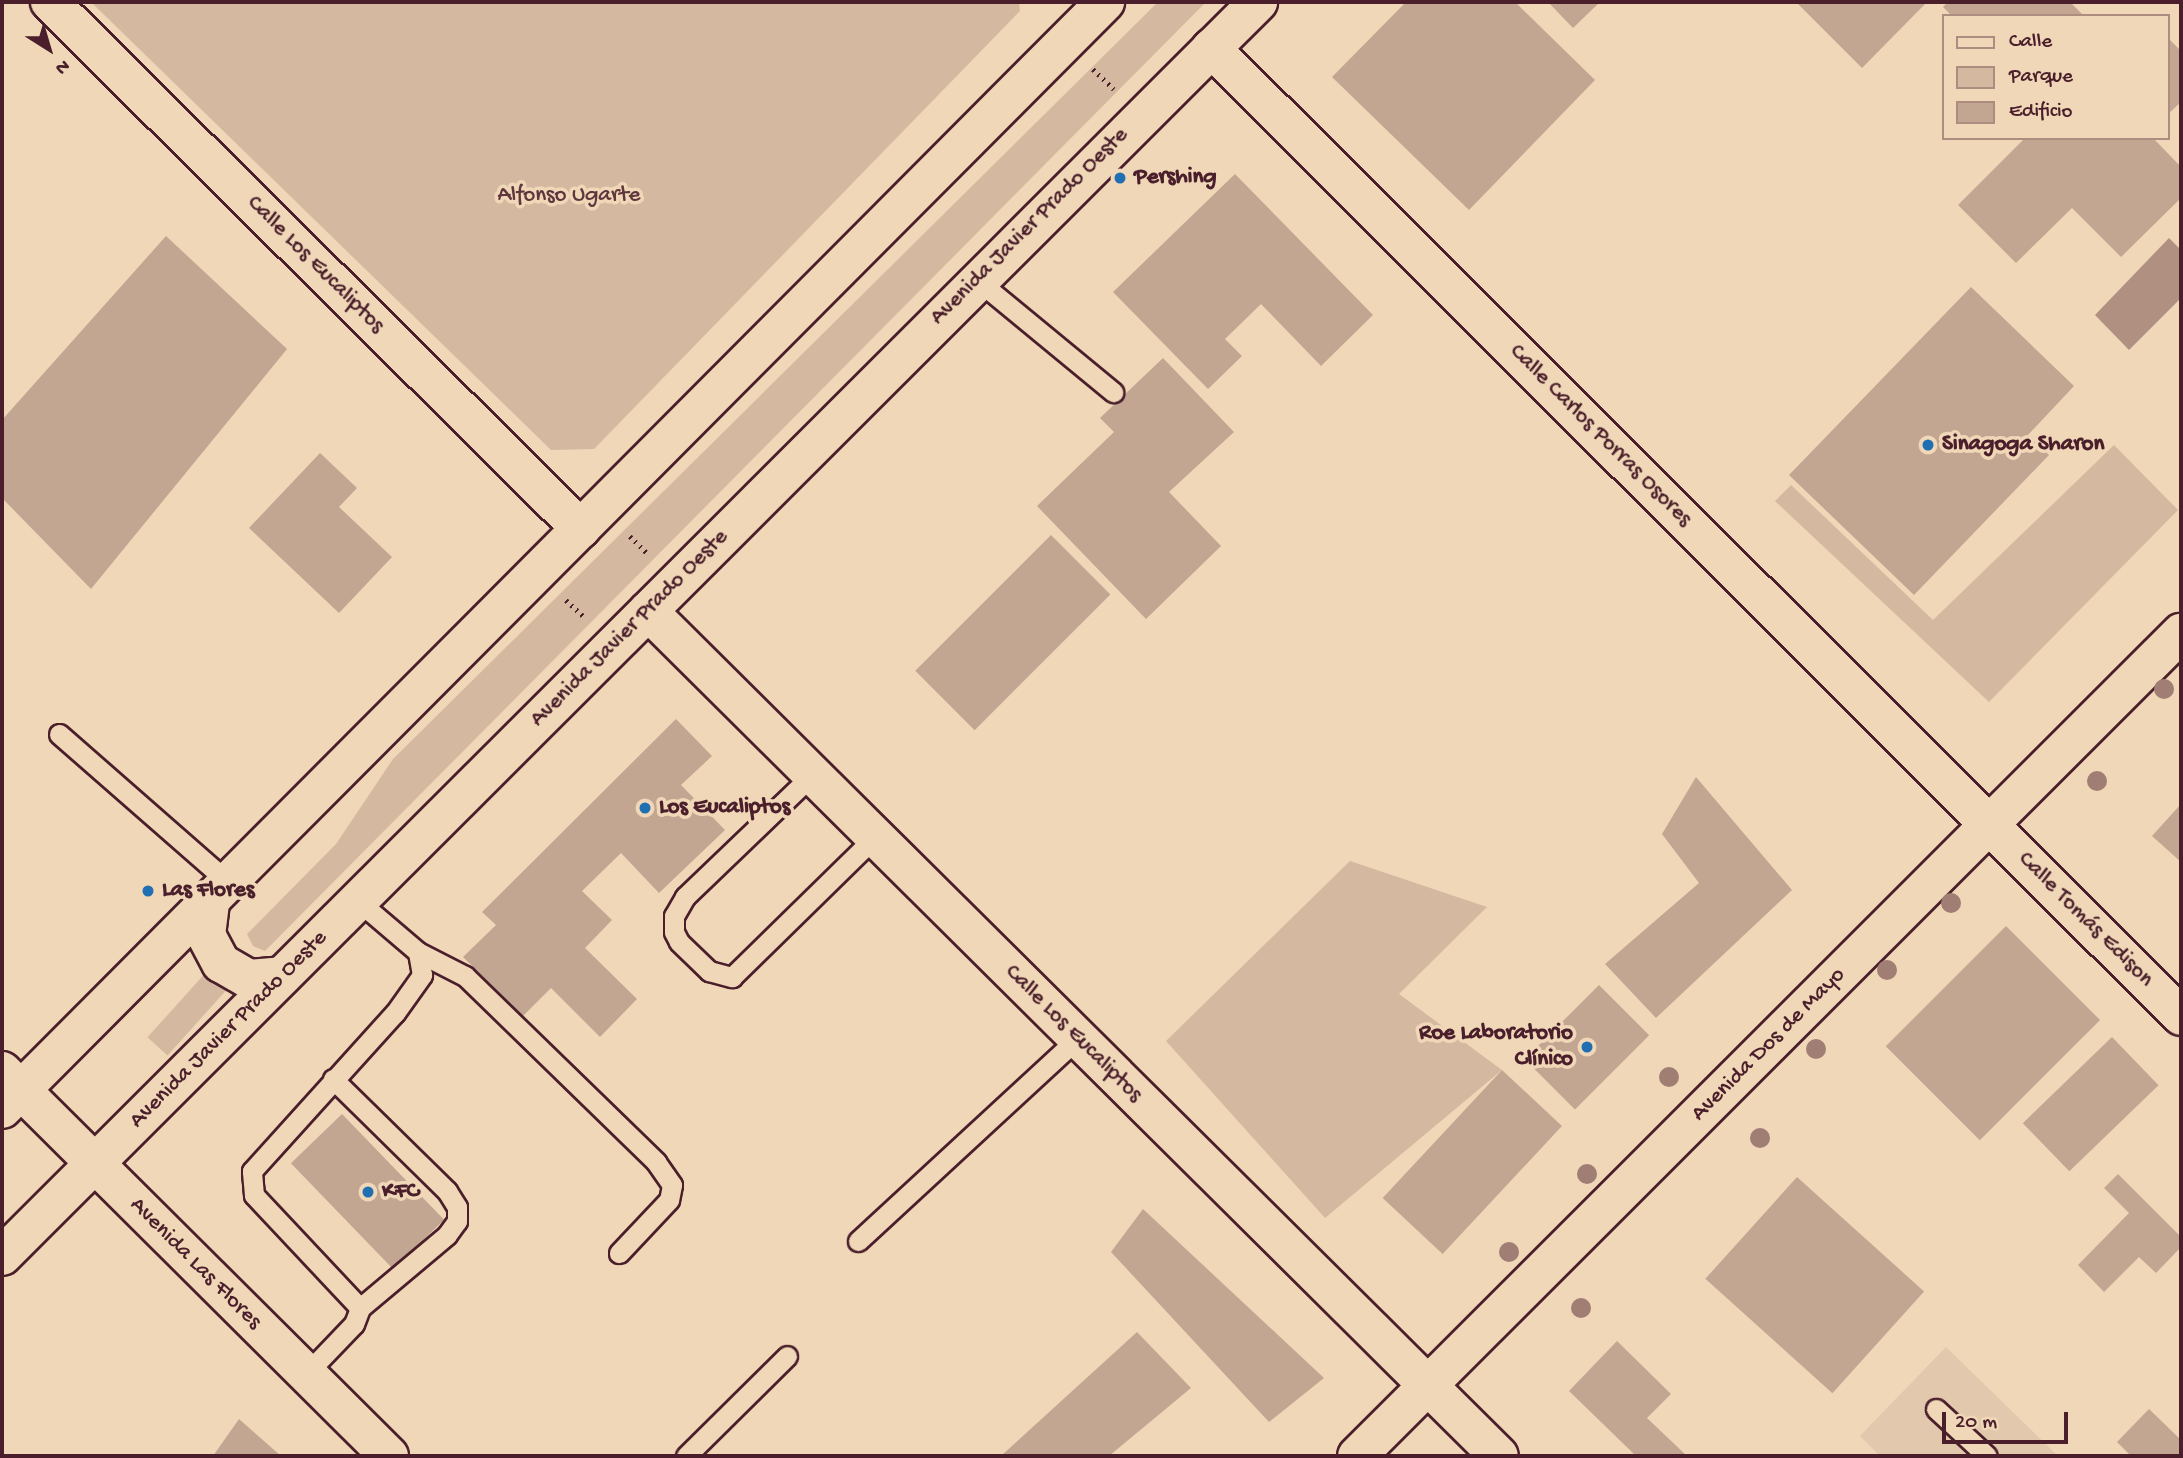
<!DOCTYPE html>
<meta charset="utf-8">
<style>
body{margin:0}
#map{position:relative;width:2183px;height:1458px;overflow:hidden;background:#efd7b7;font-family:"Gochi Hand",sans-serif}
div>[style]{position:absolute}
[style*='--x']{left:calc(var(--x)*1px);top:calc(var(--y)*1px);width:calc(var(--w)*1px);rotate:calc(var(--a)*1deg)}
.built>*{inset:0;background:#e2c8ac}
.green>*{inset:0;background:#d4b9a0;transform-origin:0 0}
.water>*{inset:0;background:#b09181}
.building>*{inset:0;background:#c3a692;transform-origin:0 0}
.path>*{height:4.5px;margin-top:-2.25px;transform-origin:0;background:repeating-linear-gradient(90deg,#4a1f2b 0 2px,transparent 0 7px)}
.roads{filter:drop-shadow(2px 0 #4a1f2b) drop-shadow(-2px 0 #4a1f2b) drop-shadow(0 2px #4a1f2b) drop-shadow(0 -2px #4a1f2b)}
.lane>*{height:19px;margin:-9.5px;padding:0 9.5px;transform-origin:9.5px;border-radius:9.5px;background:#efd7b7}
.street>*{height:38px;margin:-19px;padding:0 19px;transform-origin:19px;border-radius:19px;background:#efd7b7}
.secondary>*{height:38px;margin:-19px;padding:0 19px;transform-origin:19px;border-radius:19px;background:#efd7b7}
.primary>*{height:38px;margin:-19px;padding:0 19px;transform-origin:19px;border-radius:19px;background:#efd7b7}
.trees>*{width:20px;height:20px;margin:-10px;border-radius:50%;background:#a07e74}
.dots>*{width:19px;height:19px;translate:-50% -50%;box-sizing:border-box;border:4px solid #efd7b7;border-radius:50%}
span{translate:-50% -50%;white-space:nowrap;text-align:center;line-height:1.15;-webkit-text-stroke:7px #efd7b7;paint-order:stroke}
.poi-label{font-size:23px;color:#4a1f2b;font-weight:700}
.left{translate:0 -50%;text-align:left}
.right{translate:-100% -50%;text-align:right}
.park-label{font-size:23px;color:#5f363d}
.street-label{font-size:23px;color:#4a1f2b}
.frame{position:absolute;inset:0;border:4px solid #4a1f2b;pointer-events:none}
.legend{position:absolute;left:1942px;top:14px;width:228px;height:126px;box-sizing:border-box;background:#efd7b7;border:2px solid #ad8d7f;margin:0;padding:9px 12px;list-style:none;font-size:21px;color:#4a1f2b}
.legend li{display:flex;align-items:center;gap:14px;height:35px}
.legend b{width:35px;border:2px solid #ad8d7f}
.north{position:absolute;left:14px;top:14px;width:70px;height:70px;-webkit-text-stroke:5px #efd7b7;paint-order:stroke;rotate:143deg;font-size:19px;font-weight:700;line-height:28px;text-align:center;color:#4a1f2b}
.north::after{content:'';display:block;margin:auto;width:24px;height:32px;background:#4a1f2b;clip-path:polygon(50% 0,100% 100%,50% 72%,0 100%)}
.scale{position:absolute;left:1942px;top:1412px;width:126px;height:32px;box-sizing:border-box;border:4px solid #4a1f2b;border-top:0;padding-left:9px;font-size:21px;line-height:24px;white-space:nowrap;color:#4a1f2b;-webkit-text-stroke:5px #efd7b7;paint-order:stroke}
</style>
<div id="map">
<div class="built">
<i style="clip-path:polygon(1946px 1347px,2058px 1456px,1880px 1456px,1860px 1436px)"></i>
</div>
<div class="green">
<i style="clip-path:polygon(91px 2px,1019px 2px,1020px 11px,594px 449px,551px 450px)"></i>
<i style="clip-path:polygon(1158px 2px,1206px 2px,265px 951px,253px 946px,247px 934px,336px 844px,393px 759px)"></i>
<i style="clip-path:polygon(2114px 445px,2178px 510px,1989px 702px,1775px 501px,1791px 485px,1933px 620px)"></i>
<i style="clip-path:polygon(1350px 861px,1487px 907px,1399px 994px,1502px 1070px,1325px 1218px,1166px 1041px)"></i>
<i style="left:209px;top:969px;width:27px;height:92px;rotate:42deg"></i>
</div>
<div class="water">
<i style="clip-path:polygon(2169px 238px,2181px 250px,2181px 298px,2129px 350px,2095px 315px)"></i>
</div>
<div class="building">
<i style="clip-path:polygon(1406px 2px,1515px 2px,1595px 80px,1469px 210px,1332px 77px)"></i>
<i style="clip-path:polygon(1548px 2px,1600px 2px,1573px 28px)"></i>
<i style="clip-path:polygon(1796px 2px,1927px 2px,1862px 68px)"></i>
<i style="clip-path:polygon(1948px 2px,2070px 2px,2084px 16px,1952px 16px,1943px 7px)"></i>
<i style="clip-path:polygon(2167px 37px,2181px 51px,2181px 102px,2167px 115px)"></i>
<i style="clip-path:polygon(2025px 138px,2153px 138px,2181px 167px,2181px 198px,2121px 257px,2072px 208px,2016px 263px,1958px 205px)"></i>
<i style="clip-path:polygon(1235px 174px,1373px 315px,1321px 366px,1261px 304px,1225px 339px,1242px 356px,1208px 389px,1113px 292px)"></i>
<i style="clip-path:polygon(166px 236px,287px 349px,91px 589px,2px 498px,2px 420px)"></i>
<i style="clip-path:polygon(1971px 287px,2074px 386px,2028px 435px,2049px 455px,1914px 595px,1789px 475px)"></i>
<i style="clip-path:polygon(1163px 358px,1234px 432px,1169px 492px,1221px 546px,1146px 619px,1037px 506px,1114px 432px,1100px 418px)"></i>
<i style="clip-path:polygon(320px 453px,357px 488px,339px 507px,392px 557px,339px 613px,249px 528px)"></i>
<i style="left:1051px;top:535px;width:84px;height:192px;rotate:45deg"></i>
<i style="clip-path:polygon(676px 719px,712px 756px,681px 785px,725px 830px,659px 893px,621px 853px,582px 891px,612px 920px,585px 948px,637px 999px,600px 1037px,551px 988px,523px 1016px,463px 957px,496px 925px,482px 912px)"></i>
<i style="clip-path:polygon(1696px 777px,1792px 890px,1656px 1018px,1605px 964px,1699px 883px,1662px 834px)"></i>
<i style="clip-path:polygon(2181px 804px,2181px 862px,2152px 836px)"></i>
<i style="left:2006px;top:926px;width:133px;height:170px;rotate:45deg"></i>
<i style="left:1599px;top:985px;width:71px;height:105px;rotate:45deg"></i>
<i style="left:2112px;top:1037px;width:67px;height:124px;rotate:46deg"></i>
<i style="left:1502px;top:1070px;width:82px;height:175px;rotate:43deg"></i>
<i style="left:342px;top:1114px;width:147px;height:71px;rotate:46deg"></i>
<i style="clip-path:polygon(2118px 1174px,2181px 1237px,2181px 1247px,2156px 1273px,2139px 1257px,2104px 1292px,2078px 1265px,2129px 1213px,2104px 1188px)"></i>
<i style="left:1797px;top:1177px;width:171px;height:137px;rotate:42deg"></i>
<i style="clip-path:polygon(1143px 1209px,1324px 1378px,1269px 1422px,1111px 1252px)"></i>
<i style="clip-path:polygon(1137px 1332px,1191px 1388px,1109px 1456px,1001px 1456px)"></i>
<i style="clip-path:polygon(1617px 1341px,1671px 1394px,1647px 1418px,1687px 1456px,1636px 1456px,1569px 1391px)"></i>
<i style="clip-path:polygon(2149px 1409px,2181px 1440px,2181px 1456px,2131px 1456px,2117px 1442px)"></i>
<i style="clip-path:polygon(239px 1419px,281px 1456px,213px 1456px)"></i>
</div>
<div class="path">
<i style="--x:1093;--y:69;--w:29;--a:44"></i>
<i style="--x:630;--y:536;--w:25;--a:45"></i>
<i style="--x:566;--y:600;--w:26;--a:43"></i>
</div>
<div class="roads">
<div class="lane">
<i style="--x:976;--y:279;--w:178;--a:39.5"></i>
<i style="--x:59;--y:734;--w:226;--a:41.2"></i>
<i style="--x:812;--y:775;--w:176;--a:136.2"></i>
<i style="--x:685;--y:897;--w:22;--a:120"></i>
<i style="--x:674;--y:916;--w:16;--a:90"></i>
<i style="--x:674;--y:932;--w:11;--a:63"></i>
<i style="--x:679;--y:942;--w:42;--a:44"></i>
<i style="--x:709;--y:971;--w:24;--a:15"></i>
<i style="--x:732;--y:977;--w:200;--a:-44.4"></i>
<i style="--x:418;--y:952;--w:53;--a:27.1"></i>
<i style="--x:465;--y:976;--w:267;--a:44.2"></i>
<i style="--x:656;--y:1162;--w:28;--a:55"></i>
<i style="--x:672;--y:1185;--w:15;--a:101"></i>
<i style="--x:669;--y:1200;--w:73;--a:133.3"></i>
<i style="--x:333;--y:1079;--w:160;--a:44.5"></i>
<i style="--x:447;--y:1191;--w:19;--a:58"></i>
<i style="--x:457;--y:1207;--w:14;--a:90"></i>
<i style="--x:457;--y:1221;--w:17;--a:126"></i>
<i style="--x:447;--y:1235;--w:114;--a:140"></i>
<i style="--x:858;--y:1241;--w:299;--a:-42.7"></i>
<i style="--x:306;--y:1374;--w:69;--a:-46.2"></i>
<i style="--x:354;--y:1324;--w:17;--a:-69"></i>
<i style="--x:360;--y:1308;--w:155;--a:-133.2"></i>
<i style="--x:254;--y:1195;--w:24;--a:-95"></i>
<i style="--x:252;--y:1171;--w:213;--a:-47.9"></i>
<i style="--x:395;--y:1013;--w:47;--a:-54.6"></i>
<i style="--x:422;--y:975;--w:23;--a:-100"></i>
<i style="--x:418;--y:952;--w:79;--a:-139.6"></i>
<i style="--x:1936;--y:1409;--w:69;--a:42.7"></i>
<i style="--x:686;--y:1456;--w:142;--a:-44.7"></i>
</div>
<div class="street">
<i style="--x:50;--y:2;--w:748;--a:44.78"></i>
<i style="--x:1211;--y:48;--w:1370;--a:44.94"></i>
<i style="--x:648;--y:611;--w:1199;--a:44.8"></i>
<i style="--x:1357;--y:1456;--w:1165;--a:-44.97"></i>
</div>
<div class="secondary">
<i style="--x:2;--y:1071;--w:546;--a:44.85"></i>
</div>
<div class="primary">
<i style="--x:210;--y:903;--w:32;--a:97"></i>
<i style="--x:206;--y:935;--w:32;--a:62"></i>
<i style="--x:221;--y:963;--w:32;--a:30"></i>
<i style="--x:249;--y:979;--w:33;--a:-5"></i>
<i style="--x:2;--y:1109;--w:1563;--a:-45.1"></i>
<i style="--x:2;--y:1256;--w:1775;--a:-44.95"></i>
</div>
</div>
<div class="trees">
<i style="left:2164px;top:689px"></i>
<i style="left:2097px;top:781px"></i>
<i style="left:1951px;top:903px"></i>
<i style="left:1887px;top:970px"></i>
<i style="left:1816px;top:1049px"></i>
<i style="left:1669px;top:1077px"></i>
<i style="left:1760px;top:1138px"></i>
<i style="left:1587px;top:1174px"></i>
<i style="left:1509px;top:1252px"></i>
<i style="left:1581px;top:1308px"></i>
</div>
<div class="dots">
<i style="left:1120px;top:178px;background:#1f6fb2"></i>
<i style="left:1928px;top:445px;background:#1f6fb2"></i>
<i style="left:645px;top:808px;background:#1f6fb2"></i>
<i style="left:148px;top:891px;background:#1f6fb2"></i>
<i style="left:1587px;top:1047px;background:#1f6fb2"></i>
<i style="left:368px;top:1192px;background:#1f6fb2"></i>
</div>
<div class="poi-label">
<span class="left" style="left:1134px;top:178px">Pershing</span>
<span class="left" style="left:1942px;top:445px">Sinagoga Sharon</span>
<span class="left" style="left:659px;top:808px">Los Eucaliptos</span>
<span class="left" style="left:162px;top:891px">Las Flores</span>
<span class="right" style="left:1573px;top:1047px">Roe Laboratorio<br>Clínico</span>
<span class="left" style="left:382px;top:1192px">KFC</span>
</div>
<div class="park-label">
<span style="left:569px;top:196px">Alfonso Ugarte</span>
</div>
<div class="street-label">
<span style="left:1030px;top:227px;rotate:-45deg">Avenida Javier Prado Oeste</span>
<span style="left:315px;top:265px;rotate:45deg">Calle Los Eucaliptos</span>
<span style="left:1600px;top:436px;rotate:45deg">Calle Carlos Porras Osores</span>
<span style="left:630px;top:629px;rotate:-45deg">Avenida Javier Prado Oeste</span>
<span style="left:2085px;top:920px;rotate:45deg">Calle Tomás Edison</span>
<span style="left:229px;top:1030px;rotate:-45deg">Avenida Javier Prado Oeste</span>
<span style="left:1073px;top:1034px;rotate:45deg">Calle Los Eucaliptos</span>
<span style="left:1769px;top:1045px;rotate:-45deg">Avenida Dos de Mayo</span>
<span style="left:195px;top:1264px;rotate:45deg">Avenida Las Flores</span>
</div>
<div class="frame"></div>
<ul class="legend">
<li><b style="height:9px;background:#efd7b7"></b>Calle</li>
<li><b style="height:19px;background:#d4b9a0"></b>Parque</li>
<li><b style="height:19px;background:#c3a692"></b>Edificio</li>
</ul>
<div class="north">N</div>
<div class="scale">20 m</div>
</div>
